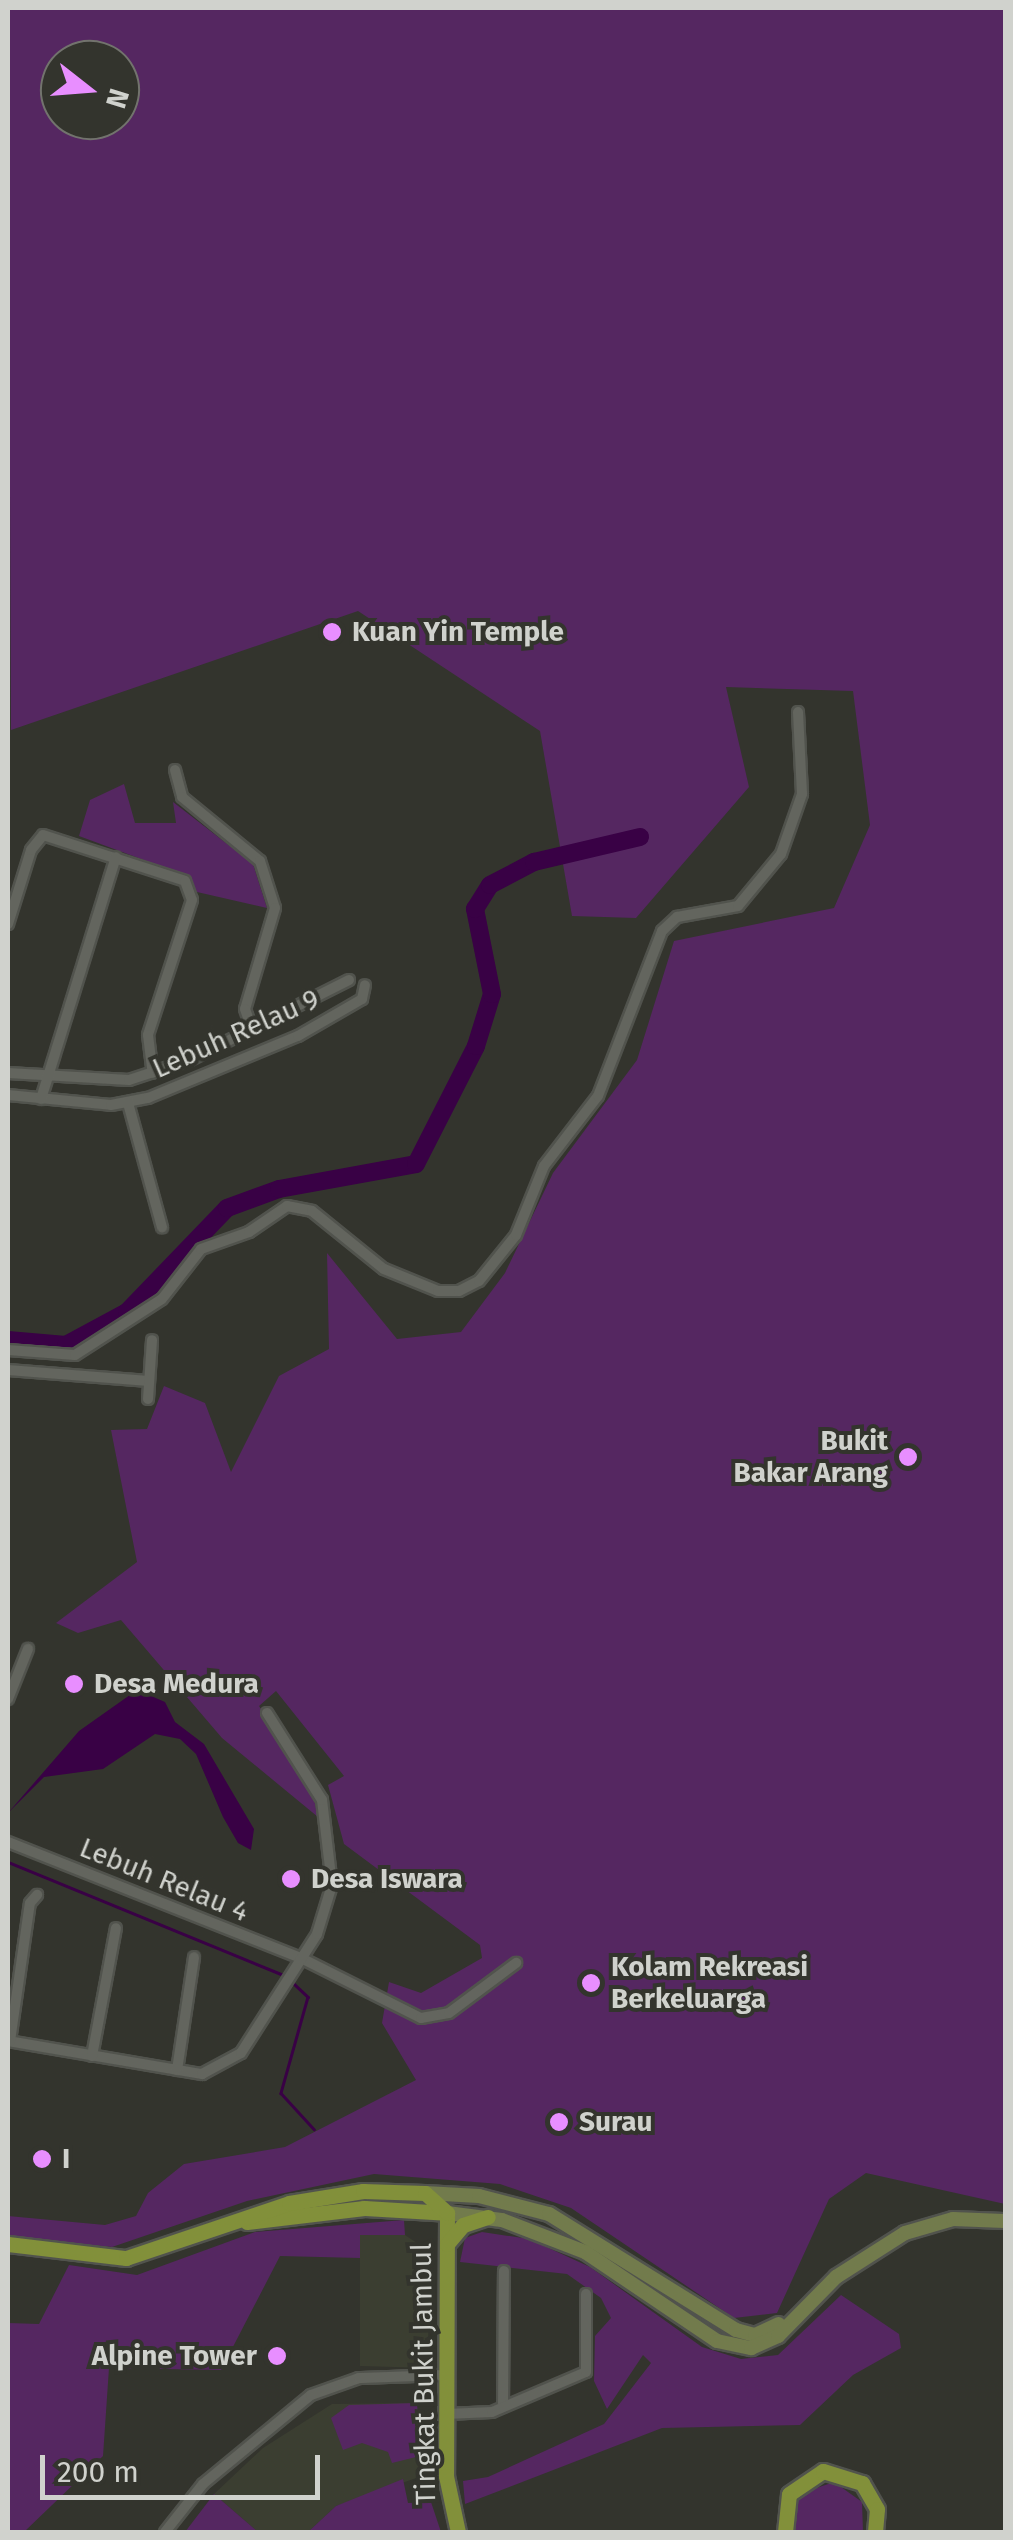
<!DOCTYPE html>
<style>
body{margin:0}
#map{position:relative;width:1013px;height:2540px;overflow:hidden;background:#33342d;font-family:"Fira Sans",sans-serif}
div>[style]{position:absolute}
[style*='--x']{left:calc(var(--x)*1px);top:calc(var(--y)*1px);width:calc(var(--w)*1px);rotate:calc(var(--a)*1deg)}
.built>*{inset:0;background:#3b3e31}
.green>*{inset:0;background:#552761}
.water>*{inset:0;background:#390145}
.stream>*{height:2.5px;margin:-1.25px;padding:0 1.25px;transform-origin:1.25px;border-radius:1.25px;background:#390145}
.river>*{height:18px;margin:-9px;padding:0 9px;transform-origin:9px;border-radius:9px;background:#390145}
.roads{filter:drop-shadow(2px 0 #51534d) drop-shadow(-2px 0 #51534d) drop-shadow(0 2px #51534d) drop-shadow(0 -2px #51534d)}
.street>*{height:10px;margin:-5px;padding:0 5px;transform-origin:5px;border-radius:5px;background:#63655e}
.secondary>*{height:14px;margin:-7px;padding:0 7px;transform-origin:7px;border-radius:7px;background:#727b4c}
.primary>*{height:15px;margin:-7.5px;padding:0 7.5px;transform-origin:7.5px;border-radius:7.5px;background:#82903a}
.dots>*{width:28px;height:28px;translate:-50% -50%;box-sizing:border-box;border:5px solid #33342d;border-radius:50%}
span{translate:-50% -50%;white-space:nowrap;text-align:center;line-height:1.15;-webkit-text-stroke:8px #33342d;paint-order:stroke}
.poi-label{font-size:28px;color:#d0d2cd;font-weight:700}
.left{translate:0 -50%;text-align:left}
.right{translate:-100% -50%;text-align:right}
.street-label{font-size:28px;color:#d0d2cd}
.frame{position:absolute;inset:0;border:10px solid #d0d2cd;pointer-events:none}
.north{position:absolute;left:40px;top:40px;width:100px;height:100px;box-sizing:border-box;background:#33342d;border:2px solid #72736d;border-radius:50%;rotate:107deg;font-size:28px;font-weight:700;line-height:40px;text-align:center;color:#d0d2cd}
.north::after{content:'';display:block;margin:auto;width:35px;height:45px;background:#e88eff;clip-path:polygon(50% 0,100% 100%,50% 72%,0 100%)}
.scale{position:absolute;left:40px;top:2455px;width:280px;height:45px;box-sizing:border-box;border:5px solid #d0d2cd;border-top:0;padding-left:12px;font-size:30px;line-height:35px;white-space:nowrap;color:#d0d2cd;-webkit-text-stroke:8px #33342d;paint-order:stroke}
</style>
<div id="map">
<div class="built">
<i style="clip-path:polygon(360px 2235px,405px 2235px,429px 2251px,428px 2368px,360px 2366px)"></i>
<i style="clip-path:polygon(417px 2403px,422px 2476px,336px 2506px,308px 2532px,258px 2532px,214px 2494px,263px 2448px,332px 2404px)"></i>
</div>
<div class="green">
<i style="clip-path:polygon(evenodd,8px 8px,1005px 8px,1005px 2204px,866px 2173px,829px 2199px,777px 2313px,734px 2318px,571px 2208px,500px 2184px,374px 2174px,247px 2201px,112px 2247px,8px 2237px,8px 2216px,105px 2225px,136px 2216px,148px 2193px,184px 2164px,285px 2147px,416px 2080px,382px 2023px,389px 1982px,421px 1993px,482px 1958px,480px 1945px,344px 1844px,328px 1785px,344px 1776px,276px 1691px,259px 1706px,309px 1777px,318px 1817px,222px 1738px,121px 1620px,78px 1633px,56px 1623px,137px 1562px,111px 1430px,147px 1429px,164px 1386px,205px 1403px,231px 1472px,279px 1376px,329px 1349px,327px 1253px,397px 1339px,461px 1332px,505px 1273px,553px 1173px,637px 1060px,674px 941px,834px 908px,870px 825px,853px 691px,726px 687px,749px 787px,636px 918px,572px 916px,540px 731px,358px 611px,11px 730px,8px 8px,60px 60px,120px 60px,120px 120px,60px 120px,60px 60px)"></i>
<i style="clip-path:polygon(124px 784px,135px 823px,176px 823px,173px 802px,253px 864px,267px 908px,197px 892px,187px 876px,79px 836px,90px 800px)"></i>
<i style="clip-path:polygon(404px 2220px,405px 2235px,360px 2235px,360px 2258px,280px 2256px,221px 2370px,109px 2368px,103px 2456px,24px 2532px,8px 2532px,8px 2323px,39px 2324px,69px 2265px,137px 2275px,255px 2232px)"></i>
<i style="clip-path:polygon(482px 2232px,529px 2239px,590px 2267px,702px 2347px,741px 2359px,778px 2355px,841px 2295px,899px 2334px,901px 2348px,853px 2375px,800px 2425px,662px 2428px,465px 2504px,463px 2481px,488px 2477px,604px 2424px,651px 2363px,643px 2355px,607px 2409px,594px 2381px,595px 2336px,611px 2318px,601px 2298px,567px 2274px,460px 2262px,465px 2238px)"></i>
<i style="clip-path:polygon(417px 2403px,420px 2456px,392px 2463px,388px 2452px,362px 2443px,343px 2450px,331px 2418px,349px 2405px)"></i>
<i style="clip-path:polygon(403px 2479px,408px 2503px,431px 2502px,441px 2532px,308px 2532px,336px 2506px)"></i>
<i style="clip-path:polygon(834px 2482px,862px 2502px,863px 2532px,795px 2532px,792px 2514px,802px 2493px)"></i>
<i style="clip-path:polygon(214px 2494px,258px 2532px,185px 2532px)"></i>
</div>
<div class="water">
<i style="clip-path:polygon(137px 1690px,165px 1702px,175px 1722px,204px 1744px,254px 1829px,251px 1850px,238px 1843px,223px 1817px,196px 1754px,180px 1739px,155px 1734px,103px 1769px,44px 1777px,8px 1813px,79px 1731px)"></i>
</div>
<div class="stream">
<i style="--x:8;--y:1862;--w:298;--a:22.3"></i>
<i style="--x:290;--y:1980;--w:25;--a:43"></i>
<i style="--x:308;--y:1997;--w:100;--a:105.7"></i>
<i style="--x:281;--y:2093;--w:49;--a:47.5"></i>
</div>
<div class="river">
<i style="--x:8;--y:1340;--w:58;--a:4.9"></i>
<i style="--x:66;--y:1345;--w:69;--a:-28.4"></i>
<i style="--x:127;--y:1312;--w:144;--a:-46.1"></i>
<i style="--x:227;--y:1208;--w:55;--a:-20.1"></i>
<i style="--x:279;--y:1189;--w:139;--a:-10.3"></i>
<i style="--x:416;--y:1164;--w:132;--a:-63"></i>
<i style="--x:476;--y:1046;--w:54;--a:-72.9"></i>
<i style="--x:492;--y:994;--w:87;--a:-101.3"></i>
<i style="--x:475;--y:909;--w:28;--a:-58"></i>
<i style="--x:490;--y:885;--w:50;--a:-27.6"></i>
<i style="--x:534;--y:862;--w:109;--a:-13.3"></i>
</div>
<div class="roads">
<div class="street">
<i style="--x:175;--y:770;--w:28;--a:75"></i>
<i style="--x:182;--y:797;--w:101;--a:39.4"></i>
<i style="--x:260;--y:861;--w:49;--a:72.3"></i>
<i style="--x:275;--y:908;--w:105;--a:106.5"></i>
<i style="--x:245;--y:1009;--w:24;--a:71"></i>
<i style="--x:8;--y:924;--w:77;--a:-72.7"></i>
<i style="--x:31;--y:850;--w:19;--a:-51"></i>
<i style="--x:43;--y:835;--w:149;--a:17.9"></i>
<i style="--x:185;--y:881;--w:20;--a:70"></i>
<i style="--x:192;--y:900;--w:142;--a:108.1"></i>
<i style="--x:148;--y:1035;--w:38;--a:83"></i>
<i style="--x:8;--y:1073;--w:121;--a:3.3"></i>
<i style="--x:129;--y:1080;--w:64;--a:-18.2"></i>
<i style="--x:190;--y:1060;--w:178;--a:-26.7"></i>
<i style="--x:8;--y:1095;--w:103;--a:5.5"></i>
<i style="--x:111;--y:1105;--w:38;--a:-11"></i>
<i style="--x:148;--y:1098;--w:162;--a:-22.5"></i>
<i style="--x:298;--y:1036;--w:74;--a:-30"></i>
<i style="--x:362;--y:999;--w:14;--a:-78"></i>
<i style="--x:41;--y:1099;--w:253;--a:-72.8"></i>
<i style="--x:128;--y:1103;--w:129;--a:74.7"></i>
<i style="--x:8;--y:1350;--w:67;--a:4.3"></i>
<i style="--x:75;--y:1355;--w:103;--a:-32.8"></i>
<i style="--x:162;--y:1299;--w:63;--a:-52"></i>
<i style="--x:201;--y:1249;--w:51;--a:-19.5"></i>
<i style="--x:249;--y:1232;--w:46;--a:-34.4"></i>
<i style="--x:287;--y:1206;--w:25;--a:11"></i>
<i style="--x:312;--y:1211;--w:92;--a:38.9"></i>
<i style="--x:384;--y:1269;--w:58;--a:22.2"></i>
<i style="--x:438;--y:1291;--w:21;--a:0"></i>
<i style="--x:459;--y:1291;--w:22;--a:-27"></i>
<i style="--x:479;--y:1281;--w:59;--a:-51.2"></i>
<i style="--x:516;--y:1235;--w:74;--a:-67.9"></i>
<i style="--x:544;--y:1166;--w:88;--a:-52.4"></i>
<i style="--x:598;--y:1096;--w:177;--a:-68.8"></i>
<i style="--x:662;--y:931;--w:21;--a:-43"></i>
<i style="--x:677;--y:917;--w:62;--a:-10.2"></i>
<i style="--x:738;--y:906;--w:67;--a:-50.4"></i>
<i style="--x:781;--y:854;--w:64;--a:-70.7"></i>
<i style="--x:802;--y:794;--w:82;--a:-92.8"></i>
<i style="--x:8;--y:1370;--w:141;--a:4.5"></i>
<i style="--x:148;--y:1399;--w:59;--a:-86.1"></i>
<i style="--x:8;--y:1699;--w:54;--a:-68.2"></i>
<i style="--x:8;--y:1842;--w:317;--a:21.6"></i>
<i style="--x:303;--y:1959;--w:132;--a:26.6"></i>
<i style="--x:421;--y:2018;--w:28;--a:-10"></i>
<i style="--x:449;--y:2013;--w:84;--a:-36.7"></i>
<i style="--x:8;--y:2041;--w:197;--a:9.7"></i>
<i style="--x:202;--y:2074;--w:44;--a:-28.3"></i>
<i style="--x:241;--y:2053;--w:141;--a:-57.4"></i>
<i style="--x:317;--y:1934;--w:51;--a:-73"></i>
<i style="--x:332;--y:1885;--w:86;--a:-96.7"></i>
<i style="--x:322;--y:1800;--w:103;--a:-122.3"></i>
<i style="--x:10;--y:2041;--w:139;--a:-81.8"></i>
<i style="--x:30;--y:1903;--w:11;--a:-49"></i>
<i style="--x:92;--y:2056;--w:130;--a:-79.4"></i>
<i style="--x:177;--y:2070;--w:114;--a:-81.4"></i>
<i style="--x:503;--y:2407;--w:136;--a:-89.6"></i>
<i style="--x:446;--y:2414;--w:46;--a:-2.5"></i>
<i style="--x:492;--y:2412;--w:102;--a:-23.1"></i>
<i style="--x:586;--y:2372;--w:78;--a:-90"></i>
<i style="--x:165;--y:2532;--w:61;--a:-51.6"></i>
<i style="--x:203;--y:2484;--w:140;--a:-39.5"></i>
<i style="--x:311;--y:2395;--w:51;--a:-19.5"></i>
<i style="--x:359;--y:2378;--w:87;--a:-2"></i>
</div>
<div class="secondary">
<i style="--x:425;--y:2193;--w:54;--a:3.2"></i>
<i style="--x:479;--y:2196;--w:72;--a:14.4"></i>
<i style="--x:549;--y:2214;--w:220;--a:31.8"></i>
<i style="--x:736;--y:2330;--w:20;--a:15"></i>
<i style="--x:755;--y:2335;--w:26;--a:-25"></i>
<i style="--x:447;--y:2213;--w:55;--a:7.3"></i>
<i style="--x:502;--y:2220;--w:89;--a:21.1"></i>
<i style="--x:585;--y:2252;--w:159;--a:34"></i>
<i style="--x:717;--y:2341;--w:35;--a:12"></i>
<i style="--x:751;--y:2348;--w:30;--a:-24"></i>
<i style="--x:778;--y:2336;--w:83;--a:-45.5"></i>
<i style="--x:836;--y:2277;--w:82;--a:-32.5"></i>
<i style="--x:905;--y:2233;--w:50;--a:-16.3"></i>
<i style="--x:953;--y:2219;--w:53;--a:2.2"></i>
</div>
<div class="primary">
<i style="--x:447;--y:2213;--w:263;--a:90.2"></i>
<i style="--x:446;--y:2476;--w:57;--a:77.9"></i>
<i style="--x:247;--y:2222;--w:118;--a:-6.8"></i>
<i style="--x:364;--y:2208;--w:83;--a:3.4"></i>
<i style="--x:8;--y:2244;--w:119;--a:6.8"></i>
<i style="--x:126;--y:2258;--w:172;--a:-18.6"></i>
<i style="--x:289;--y:2203;--w:75;--a:-9.2"></i>
<i style="--x:363;--y:2191;--w:62;--a:1.8"></i>
<i style="--x:425;--y:2193;--w:30;--a:42"></i>
<i style="--x:447;--y:2244;--w:25;--a:-50"></i>
<i style="--x:463;--y:2225;--w:26;--a:-18"></i>
<i style="--x:785;--y:2532;--w:38;--a:-84"></i>
<i style="--x:789;--y:2494;--w:41;--a:-34.1"></i>
<i style="--x:823;--y:2471;--w:41;--a:17.1"></i>
<i style="--x:862;--y:2483;--w:30;--a:60"></i>
<i style="--x:877;--y:2509;--w:23;--a:95"></i>
</div>
</div>
<div class="dots">
<i style="left:332px;top:632px;background:#e88eff"></i>
<i style="left:908px;top:1457px;background:#e88eff"></i>
<i style="left:74px;top:1684px;background:#e88eff"></i>
<i style="left:291px;top:1879px;background:#e88eff"></i>
<i style="left:591px;top:1983px;background:#e88eff"></i>
<i style="left:559px;top:2122px;background:#e88eff"></i>
<i style="left:42px;top:2159px;background:#e88eff"></i>
<i style="left:277px;top:2356px;background:#e88eff"></i>
</div>
<div class="poi-label">
<span class="left" style="left:352px;top:632px">Kuan Yin Temple</span>
<span class="right" style="left:888px;top:1457px">Bukit<br>Bakar Arang</span>
<span class="left" style="left:94px;top:1684px">Desa Medura</span>
<span class="left" style="left:311px;top:1879px">Desa Iswara</span>
<span class="left" style="left:611px;top:1983px">Kolam Rekreasi<br>Berkeluarga</span>
<span class="left" style="left:579px;top:2122px">Surau</span>
<span class="left" style="left:62px;top:2159px">I</span>
<span class="right" style="left:257px;top:2356px">Alpine Tower</span>
</div>
<div class="street-label">
<span style="left:236px;top:1034px;rotate:-24deg">Lebuh Relau 9</span>
<span style="left:164px;top:1880px;rotate:22deg">Lebuh Relau 4</span>
<span style="left:424px;top:2374px;rotate:-91deg">Tingkat Bukit Jambul</span>
</div>
<div class="frame"></div>
<div class="north">N</div>
<div class="scale">200 m</div>
</div>
